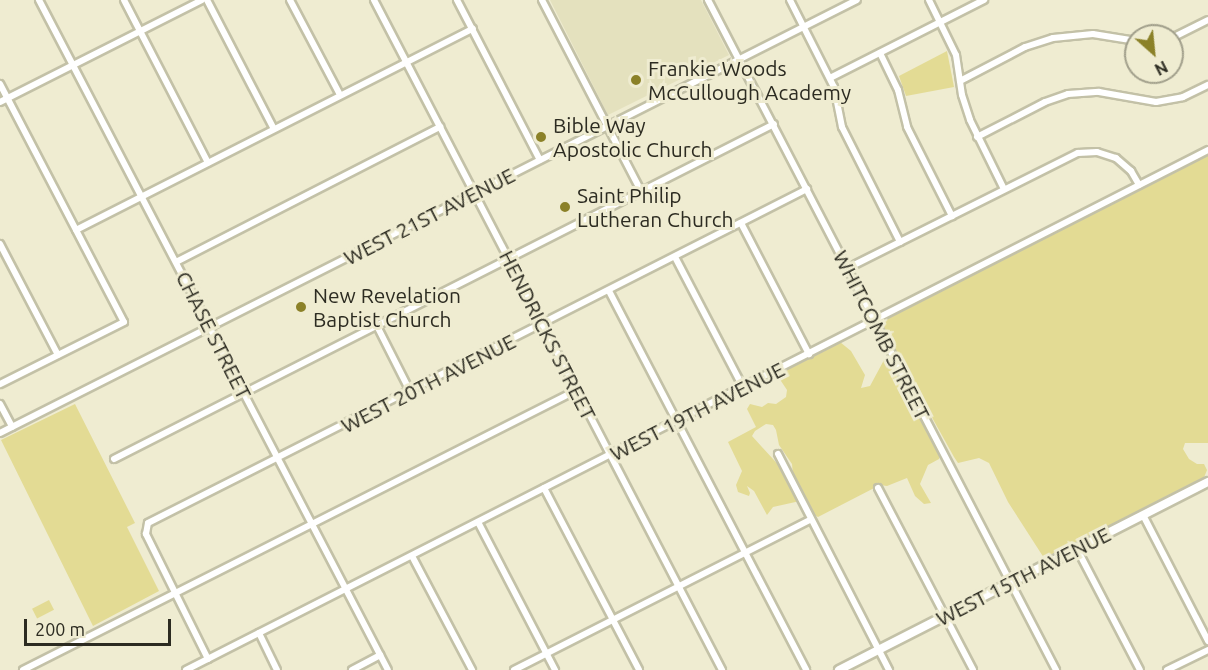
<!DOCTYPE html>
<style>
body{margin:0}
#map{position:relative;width:1208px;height:670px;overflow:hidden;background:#efecd1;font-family:Ubuntu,sans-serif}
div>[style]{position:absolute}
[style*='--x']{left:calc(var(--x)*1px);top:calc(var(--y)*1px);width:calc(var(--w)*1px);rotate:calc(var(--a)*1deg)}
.built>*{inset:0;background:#e4e1be}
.green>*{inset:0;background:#e3db94;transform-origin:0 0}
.roads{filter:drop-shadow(2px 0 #c3c1a7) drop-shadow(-2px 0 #c3c1a7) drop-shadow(0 2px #c3c1a7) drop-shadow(0 -2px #c3c1a7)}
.minor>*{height:6px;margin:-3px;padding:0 3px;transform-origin:3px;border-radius:3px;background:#fff}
.major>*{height:8px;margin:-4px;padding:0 4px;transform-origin:4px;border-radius:4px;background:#fff}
.dots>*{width:16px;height:16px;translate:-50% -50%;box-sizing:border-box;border:3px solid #efecd1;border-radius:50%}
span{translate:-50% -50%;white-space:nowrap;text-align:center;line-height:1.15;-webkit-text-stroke:6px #efecd1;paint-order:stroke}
.poi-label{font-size:21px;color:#2c2b21}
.left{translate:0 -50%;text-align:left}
.street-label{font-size:21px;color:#2c2b21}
.north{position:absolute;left:1124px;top:24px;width:60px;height:60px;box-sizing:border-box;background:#efecd1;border:2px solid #a19f8b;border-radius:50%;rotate:153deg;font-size:16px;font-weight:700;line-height:24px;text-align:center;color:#2c2b21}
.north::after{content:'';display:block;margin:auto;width:21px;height:27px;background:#8b8128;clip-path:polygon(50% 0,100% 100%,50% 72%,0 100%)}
.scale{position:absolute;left:24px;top:619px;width:147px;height:27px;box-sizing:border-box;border:3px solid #2c2b21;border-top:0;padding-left:8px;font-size:18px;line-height:21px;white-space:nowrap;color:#2c2b21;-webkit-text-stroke:4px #efecd1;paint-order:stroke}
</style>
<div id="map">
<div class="built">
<i style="clip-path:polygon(550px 0,701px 0,729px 55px,608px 115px)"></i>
</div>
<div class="green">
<i style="clip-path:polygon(947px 51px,954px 87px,906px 96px,899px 76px)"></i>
<i style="clip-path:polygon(1208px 155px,1208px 443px,1185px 443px,1183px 449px,1189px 459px,1197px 464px,1204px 464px,1207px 470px,1203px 480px,1044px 558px,1008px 502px,989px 463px,979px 458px,958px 463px,954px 457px,879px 322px)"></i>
<i style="clip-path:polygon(840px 342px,851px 351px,865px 375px,861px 388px,870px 386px,884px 360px,903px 382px,940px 453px,939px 459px,928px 465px,920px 484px,931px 503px,924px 504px,915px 496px,907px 478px,887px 486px,880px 485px,818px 517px,813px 514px,793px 475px,792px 464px,779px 445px,776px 430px,773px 425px,766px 424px,755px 431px,752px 436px,784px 471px,800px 501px,773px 507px,767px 515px,754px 491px,747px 486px,750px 493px,749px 496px,738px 492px,736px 485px,742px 471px,728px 442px,756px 427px,747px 409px,750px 404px,762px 407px,768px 403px,776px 404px,786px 397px,787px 390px,777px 375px)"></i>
<i style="clip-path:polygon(75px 404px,135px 523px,127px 527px,159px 591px,93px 626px,1px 440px)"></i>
<i style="left:49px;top:600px;width:11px;height:19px;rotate:63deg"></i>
</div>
<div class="roads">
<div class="minor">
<i style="--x:39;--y:0;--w:755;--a:62.49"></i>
<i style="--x:124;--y:0;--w:183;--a:62.7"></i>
<i style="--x:207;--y:0;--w:145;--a:62.6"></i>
<i style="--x:290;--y:0;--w:107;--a:62.2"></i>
<i style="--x:374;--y:0;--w:755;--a:62.55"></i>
<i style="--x:457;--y:0;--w:180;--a:62.6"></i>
<i style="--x:542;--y:0;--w:215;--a:62.6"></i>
<i style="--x:708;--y:0;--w:755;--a:62.55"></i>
<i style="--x:790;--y:0;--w:97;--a:63.2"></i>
<i style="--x:834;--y:87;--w:41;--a:78.7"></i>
<i style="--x:842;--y:127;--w:129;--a:63.2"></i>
<i style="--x:929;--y:0;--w:61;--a:63.9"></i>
<i style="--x:956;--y:55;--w:40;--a:81.5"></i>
<i style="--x:962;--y:95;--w:26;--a:72"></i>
<i style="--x:970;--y:120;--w:77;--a:63.8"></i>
<i style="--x:1172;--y:38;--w:40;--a:-26.6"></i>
<i style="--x:880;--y:53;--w:41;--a:64.1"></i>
<i style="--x:898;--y:90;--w:38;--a:76"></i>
<i style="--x:907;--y:127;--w:100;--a:63.2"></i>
<i style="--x:830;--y:78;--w:173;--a:-26.9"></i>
<i style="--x:960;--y:81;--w:73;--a:-27.6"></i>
<i style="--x:1025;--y:47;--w:29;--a:-18"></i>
<i style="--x:1053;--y:38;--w:40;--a:-5.7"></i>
<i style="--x:1093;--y:34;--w:44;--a:9.2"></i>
<i style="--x:0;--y:84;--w:268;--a:62.5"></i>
<i style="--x:124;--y:322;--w:139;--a:153.4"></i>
<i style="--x:0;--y:102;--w:226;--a:-26.8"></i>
<i style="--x:977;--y:137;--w:76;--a:-27.2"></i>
<i style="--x:1045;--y:102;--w:24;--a:-19"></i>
<i style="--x:1068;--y:94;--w:31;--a:-4"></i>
<i style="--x:1099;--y:92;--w:58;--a:10"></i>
<i style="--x:1156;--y:102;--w:27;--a:-10"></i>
<i style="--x:1183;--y:97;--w:28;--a:-26"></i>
<i style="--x:741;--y:223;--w:148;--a:62.6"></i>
<i style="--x:76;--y:230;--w:445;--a:-26.9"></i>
<i style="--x:0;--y:244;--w:125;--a:62.4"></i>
<i style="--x:675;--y:257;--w:147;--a:62.4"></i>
<i style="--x:176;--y:262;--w:297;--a:-27.1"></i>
<i style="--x:848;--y:268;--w:257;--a:-26.6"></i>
<i style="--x:1078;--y:153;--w:19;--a:-3"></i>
<i style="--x:1097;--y:152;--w:20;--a:18"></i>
<i style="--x:1116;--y:158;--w:20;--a:41"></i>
<i style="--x:1131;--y:171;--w:16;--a:60"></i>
<i style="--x:609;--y:291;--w:427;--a:62.5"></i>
<i style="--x:377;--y:326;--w:73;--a:63.1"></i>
<i style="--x:0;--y:404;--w:26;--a:62"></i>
<i style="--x:0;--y:433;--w:960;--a:-26.81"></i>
<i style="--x:778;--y:454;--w:243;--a:62.8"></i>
<i style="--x:114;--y:459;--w:740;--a:-26.91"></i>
<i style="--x:544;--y:488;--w:205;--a:62.4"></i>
<i style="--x:878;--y:488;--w:205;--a:62.4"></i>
<i style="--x:1143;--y:515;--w:142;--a:62.7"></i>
<i style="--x:478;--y:522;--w:167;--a:62.5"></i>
<i style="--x:1077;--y:549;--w:136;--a:62.5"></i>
<i style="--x:412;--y:556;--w:129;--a:62.2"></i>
<i style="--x:259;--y:633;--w:41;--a:64.1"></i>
<i style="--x:208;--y:659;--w:140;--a:-116.4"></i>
<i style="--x:146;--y:534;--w:11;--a:-80"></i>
<i style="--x:148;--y:523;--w:739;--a:-26.88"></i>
<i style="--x:23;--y:670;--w:621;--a:-26.81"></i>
<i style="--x:186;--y:670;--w:1147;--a:-26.97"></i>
<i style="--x:352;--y:670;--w:32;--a:-28"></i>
<i style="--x:514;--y:670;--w:333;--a:-26.9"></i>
<i style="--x:1167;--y:670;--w:46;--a:-26"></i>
</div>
<div class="major">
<i style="--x:839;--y:670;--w:414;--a:-27"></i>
</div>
</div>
<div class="dots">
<i style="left:636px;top:80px;background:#8b8128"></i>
<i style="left:541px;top:137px;background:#8b8128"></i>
<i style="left:565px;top:207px;background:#8b8128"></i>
<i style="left:301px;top:307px;background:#8b8128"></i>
</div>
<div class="poi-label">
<span class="left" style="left:648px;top:80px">Frankie Woods<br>McCullough Academy</span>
<span class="left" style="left:553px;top:137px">Bible Way<br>Apostolic Church</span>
<span class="left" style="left:577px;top:207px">Saint Philip<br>Lutheran Church</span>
<span class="left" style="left:313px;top:307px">New Revelation<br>Baptist Church</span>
</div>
<div class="street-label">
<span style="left:429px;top:216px;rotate:-27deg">WEST 21ST AVENUE</span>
<span style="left:214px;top:335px;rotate:63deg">CHASE STREET</span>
<span style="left:548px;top:335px;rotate:63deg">HENDRICKS STREET</span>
<span style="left:882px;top:335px;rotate:63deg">WHITCOMB STREET</span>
<span style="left:428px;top:383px;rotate:-27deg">WEST 20TH AVENUE</span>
<span style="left:697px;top:411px;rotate:-27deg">WEST 19TH AVENUE</span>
<span style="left:1023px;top:576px;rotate:-27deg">WEST 15TH AVENUE</span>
</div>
<div class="north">N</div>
<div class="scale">200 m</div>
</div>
